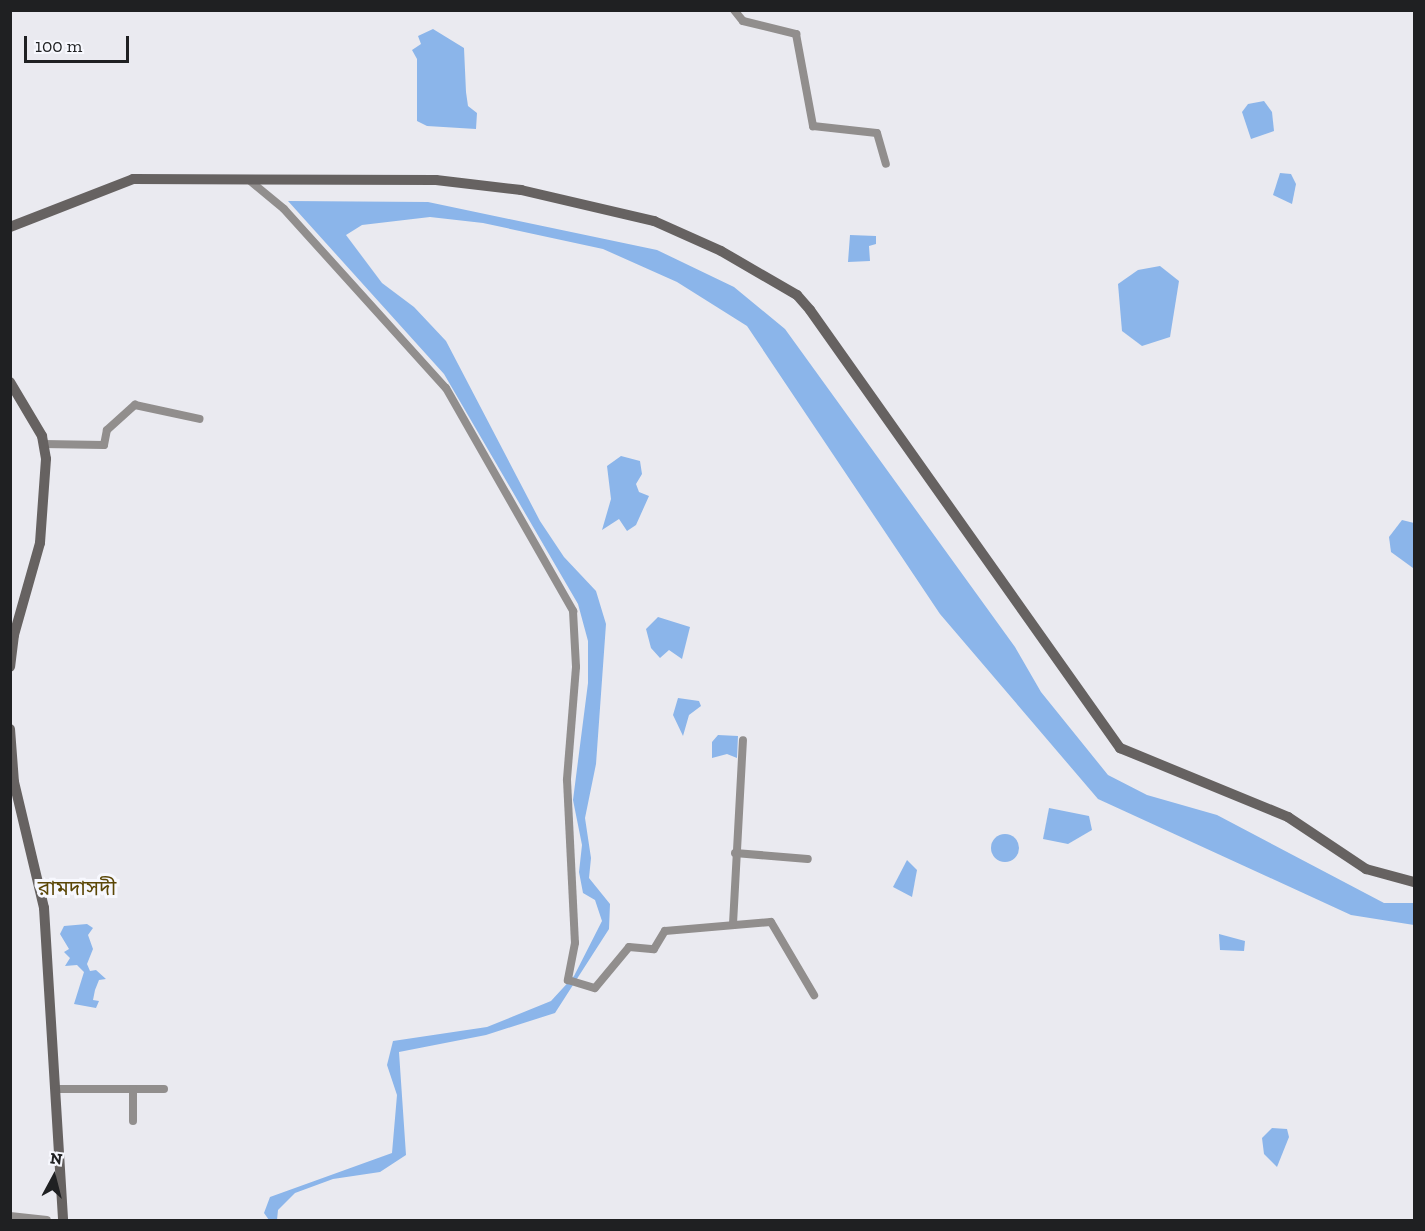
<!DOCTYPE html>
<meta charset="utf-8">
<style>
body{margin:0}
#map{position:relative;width:1425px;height:1231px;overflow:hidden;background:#eaeaf0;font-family:"Zilla Slab","Noto Sans Bengali",serif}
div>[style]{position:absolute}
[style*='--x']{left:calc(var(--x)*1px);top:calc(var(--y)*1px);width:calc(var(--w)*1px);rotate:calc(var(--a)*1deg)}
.water>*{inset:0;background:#8bb5ea}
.round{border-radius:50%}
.street>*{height:8px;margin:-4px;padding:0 4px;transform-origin:4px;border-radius:4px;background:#918e8d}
.secondary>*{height:10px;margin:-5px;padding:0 5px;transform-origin:5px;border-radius:5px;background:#666261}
span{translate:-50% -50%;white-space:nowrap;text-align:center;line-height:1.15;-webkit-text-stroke:6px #f7f8fe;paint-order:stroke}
.quarter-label{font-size:21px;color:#5b4706}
.frame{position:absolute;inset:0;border:12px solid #1f2022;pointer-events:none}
.north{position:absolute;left:24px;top:1147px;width:60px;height:60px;-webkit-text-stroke:4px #f7f8fe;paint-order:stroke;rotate:7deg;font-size:16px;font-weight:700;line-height:24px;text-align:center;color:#1f2022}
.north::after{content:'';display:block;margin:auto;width:21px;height:27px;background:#1f2022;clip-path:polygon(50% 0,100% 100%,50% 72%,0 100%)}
.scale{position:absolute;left:24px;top:36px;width:105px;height:27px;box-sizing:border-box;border:3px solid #1f2022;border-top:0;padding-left:8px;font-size:18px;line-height:21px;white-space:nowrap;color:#1f2022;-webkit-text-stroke:4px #f7f8fe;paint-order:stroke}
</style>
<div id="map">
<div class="water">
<i style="clip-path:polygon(433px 29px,464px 48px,466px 92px,468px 106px,477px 113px,476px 129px,427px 126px,417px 121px,417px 59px,412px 50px,421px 44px,418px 36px)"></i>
<i style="clip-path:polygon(1264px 101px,1272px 112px,1274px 131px,1251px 139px,1242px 112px,1248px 104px)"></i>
<i style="clip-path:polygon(1280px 173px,1291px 174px,1296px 184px,1292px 204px,1273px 195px)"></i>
<i style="clip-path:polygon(288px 201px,428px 202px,657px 250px,734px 287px,785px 329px,1015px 647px,1041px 692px,1108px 775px,1147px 795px,1217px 815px,1384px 903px,1414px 903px,1414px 925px,1351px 915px,1098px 799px,940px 614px,747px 326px,677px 282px,603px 249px,483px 223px,430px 217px,362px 225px,346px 235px,382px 283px,414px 307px,446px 341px,540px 521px,564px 557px,596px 591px,606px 624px,596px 764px,585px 818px,591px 858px,589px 878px,610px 904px,609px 929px,555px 1013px,486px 1035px,399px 1052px,406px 1155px,380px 1172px,333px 1179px,295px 1193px,278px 1210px,277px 1220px,269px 1220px,264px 1213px,270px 1197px,392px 1153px,397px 1095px,387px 1065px,393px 1041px,487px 1027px,551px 1001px,574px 976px,602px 921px,595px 900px,583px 893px,579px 872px,582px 845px,573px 800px,588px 683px,588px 641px,578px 604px,444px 374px)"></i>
<i style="clip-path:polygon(850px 235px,876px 236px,876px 244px,869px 246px,870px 261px,848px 262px)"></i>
<i style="clip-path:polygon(1160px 266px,1179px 281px,1170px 337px,1142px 346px,1122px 331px,1118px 284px,1138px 270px)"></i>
<i style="clip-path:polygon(621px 456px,640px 461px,642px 474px,636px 484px,639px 492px,649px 496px,636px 525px,627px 531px,619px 519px,602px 530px,611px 499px,607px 466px)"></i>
<i style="clip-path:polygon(1402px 520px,1414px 523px,1413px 568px,1391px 552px,1389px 537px)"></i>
<i style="clip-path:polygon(658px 617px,690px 627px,682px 659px,669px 650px,660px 658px,651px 648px,646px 629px)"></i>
<i style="clip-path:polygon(678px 698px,699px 701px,701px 706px,689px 715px,683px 736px,673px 715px)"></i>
<i style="clip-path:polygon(718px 735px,738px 736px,737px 758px,727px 754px,712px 758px,712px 742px)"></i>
<i style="clip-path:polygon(1049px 808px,1089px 816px,1092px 830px,1068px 844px,1043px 839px)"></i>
<i class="round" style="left:991px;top:834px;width:28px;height:28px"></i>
<i style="clip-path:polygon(907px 860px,917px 870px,912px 897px,893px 887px)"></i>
<i style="clip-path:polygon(87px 924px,93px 928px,88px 935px,93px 949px,87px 964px,90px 971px,96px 970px,106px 979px,99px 980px,95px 990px,93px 1000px,99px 1001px,96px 1008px,74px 1004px,84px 972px,77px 965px,65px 966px,70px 958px,64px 952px,69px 949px,60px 934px,64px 926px)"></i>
<i style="clip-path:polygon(1219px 934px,1245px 941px,1244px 951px,1220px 950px)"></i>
<i style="clip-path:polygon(1272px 1128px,1287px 1129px,1289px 1137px,1277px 1167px,1264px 1154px,1262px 1138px)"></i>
</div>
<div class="street">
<i style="--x:734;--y:10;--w:14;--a:51"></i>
<i style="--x:743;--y:21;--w:55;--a:13.8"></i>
<i style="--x:796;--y:34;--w:94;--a:79.5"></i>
<i style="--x:813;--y:126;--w:64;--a:6.2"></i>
<i style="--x:877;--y:133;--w:32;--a:74"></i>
<i style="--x:249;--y:180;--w:45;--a:39.6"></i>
<i style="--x:284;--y:209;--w:241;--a:47.9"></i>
<i style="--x:446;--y:388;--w:257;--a:60.3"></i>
<i style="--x:573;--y:611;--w:56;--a:86.9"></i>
<i style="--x:576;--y:667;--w:113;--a:94.6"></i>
<i style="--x:567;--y:780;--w:163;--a:87.2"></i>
<i style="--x:575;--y:943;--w:38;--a:101"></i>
<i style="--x:568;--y:980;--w:28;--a:17"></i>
<i style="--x:595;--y:988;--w:53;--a:-50.3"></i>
<i style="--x:629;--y:947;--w:25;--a:5"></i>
<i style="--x:654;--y:949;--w:21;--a:-59"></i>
<i style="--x:665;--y:931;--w:106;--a:-4.9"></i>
<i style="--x:771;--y:922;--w:85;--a:59.5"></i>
<i style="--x:43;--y:444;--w:61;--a:0.9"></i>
<i style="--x:104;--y:445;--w:15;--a:-79"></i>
<i style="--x:107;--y:430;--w:38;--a:-42"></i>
<i style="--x:135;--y:405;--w:66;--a:12.2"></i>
<i style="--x:735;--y:853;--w:73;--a:4.7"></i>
<i style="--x:733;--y:924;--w:184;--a:-86.9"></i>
<i style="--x:56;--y:1089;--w:108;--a:0"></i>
<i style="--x:133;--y:1121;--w:32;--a:-90"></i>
<i style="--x:10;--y:1216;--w:37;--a:6"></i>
</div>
<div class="secondary">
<i style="--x:10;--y:227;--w:132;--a:-21.3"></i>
<i style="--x:133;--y:179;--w:303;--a:0.2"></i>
<i style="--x:436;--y:180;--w:86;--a:6.7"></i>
<i style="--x:521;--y:190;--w:137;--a:13.1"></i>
<i style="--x:654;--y:221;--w:73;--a:24.1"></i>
<i style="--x:721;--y:251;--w:88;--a:30.1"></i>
<i style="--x:797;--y:295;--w:20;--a:49"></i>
<i style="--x:810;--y:310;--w:537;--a:54.71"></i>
<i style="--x:1120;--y:748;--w:182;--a:22.3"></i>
<i style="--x:1288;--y:817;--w:94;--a:33.7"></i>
<i style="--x:1366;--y:869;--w:50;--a:15.2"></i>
<i style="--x:10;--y:382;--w:63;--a:59.3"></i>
<i style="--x:42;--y:436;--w:23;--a:80"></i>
<i style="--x:46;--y:459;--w:84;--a:94.1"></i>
<i style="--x:40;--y:543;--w:96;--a:105.8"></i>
<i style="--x:14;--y:635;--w:32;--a:97"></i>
<i style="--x:10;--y:729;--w:53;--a:85.7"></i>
<i style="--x:14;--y:782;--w:130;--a:76.6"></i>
<i style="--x:44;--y:908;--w:313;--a:86.5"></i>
</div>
<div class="quarter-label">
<span style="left:77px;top:888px">রামদাসদী</span>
</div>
<div class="frame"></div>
<div class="north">N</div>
<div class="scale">100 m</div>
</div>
